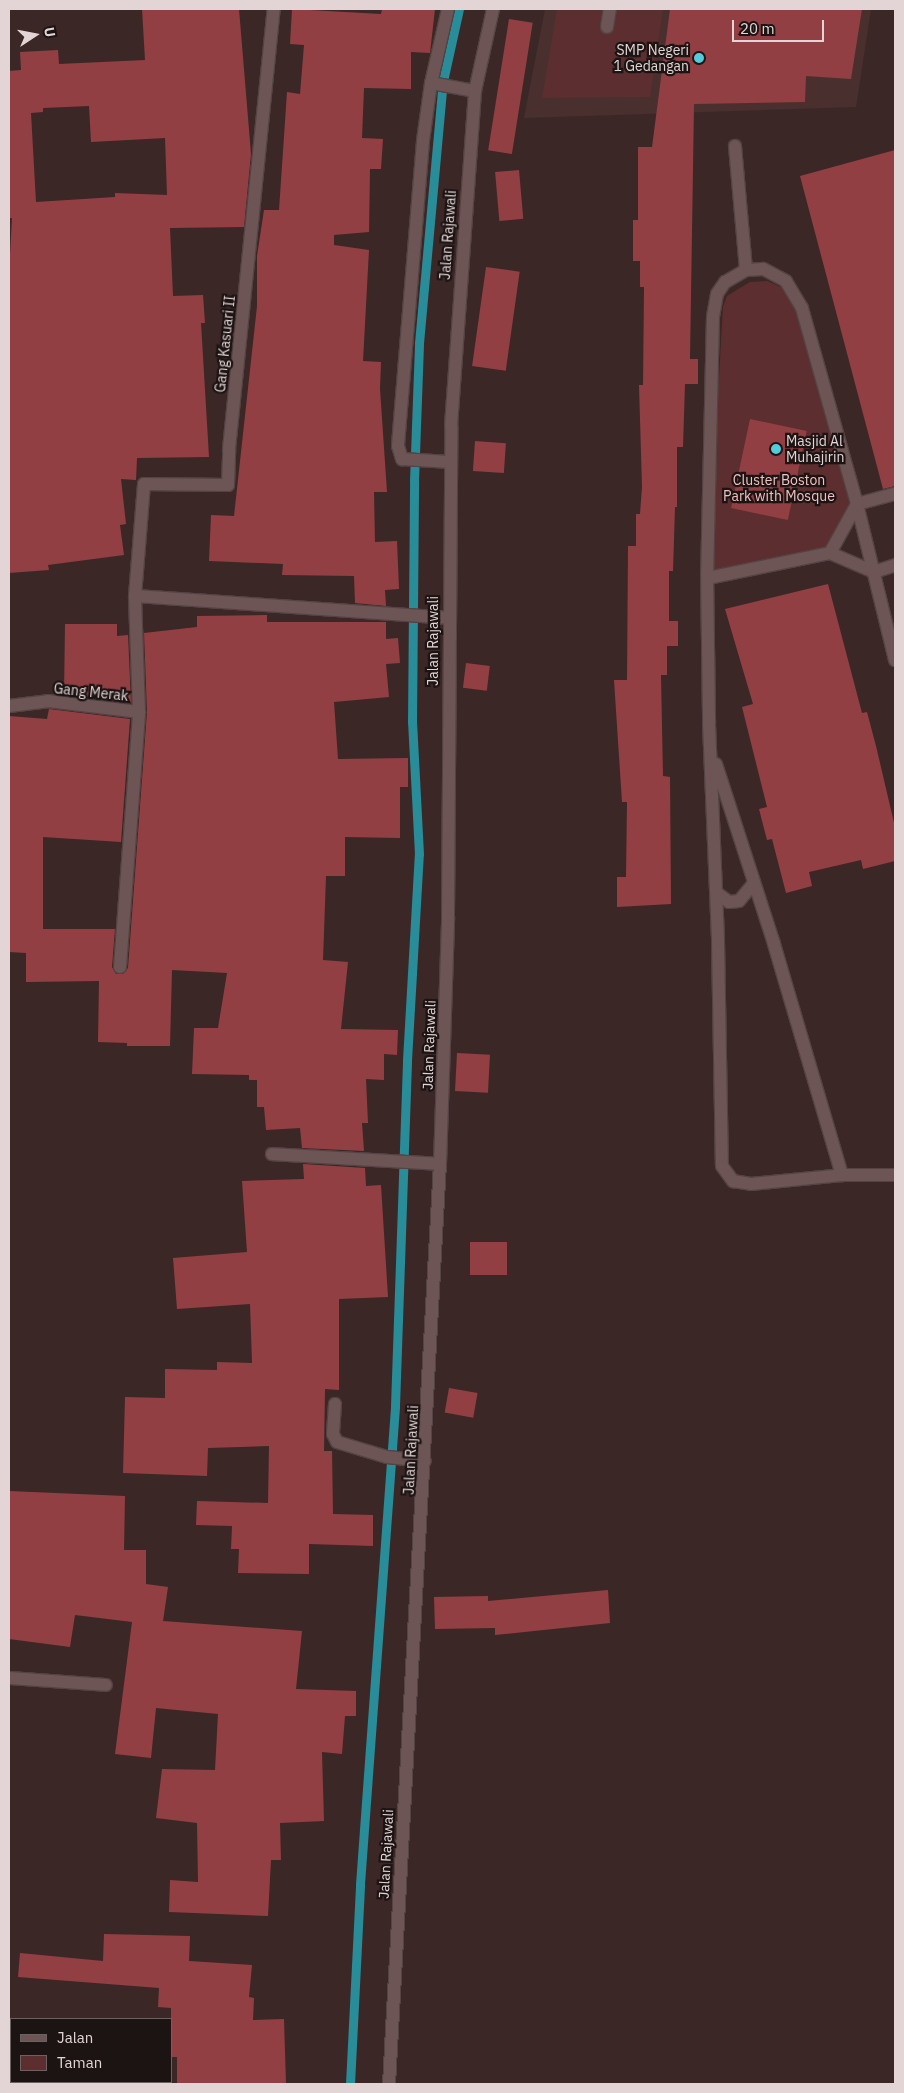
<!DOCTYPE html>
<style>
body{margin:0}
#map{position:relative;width:904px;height:2093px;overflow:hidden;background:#3c2727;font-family:"IBM Plex Sans",sans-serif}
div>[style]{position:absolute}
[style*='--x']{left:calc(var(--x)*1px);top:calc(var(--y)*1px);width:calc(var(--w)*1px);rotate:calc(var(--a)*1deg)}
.built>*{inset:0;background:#4a2f2f}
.green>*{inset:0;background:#5d2e2f}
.stream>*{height:9px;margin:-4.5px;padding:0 4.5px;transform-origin:4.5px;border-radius:4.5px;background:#288c99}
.building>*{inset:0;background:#923f43;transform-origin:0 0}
.roads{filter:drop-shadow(1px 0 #544343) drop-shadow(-1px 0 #544343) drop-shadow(0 1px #544343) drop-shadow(0 -1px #544343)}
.service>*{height:12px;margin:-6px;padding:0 6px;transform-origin:6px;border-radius:6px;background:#6c5554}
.minor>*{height:12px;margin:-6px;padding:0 6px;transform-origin:6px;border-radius:6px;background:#6c5554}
.tertiary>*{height:12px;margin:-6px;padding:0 6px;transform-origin:6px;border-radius:6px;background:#6c5554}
.dots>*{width:14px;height:14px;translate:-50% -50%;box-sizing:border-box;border:2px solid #1c1313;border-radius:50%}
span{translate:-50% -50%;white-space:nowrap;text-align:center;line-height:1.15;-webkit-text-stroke:4.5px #1c1313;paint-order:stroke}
.poi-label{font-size:14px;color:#e3d5d5}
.right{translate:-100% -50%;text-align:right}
.left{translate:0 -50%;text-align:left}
.street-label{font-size:14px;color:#e3d5d5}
.park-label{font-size:14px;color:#f3c1c0}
.frame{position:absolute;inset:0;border:10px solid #e3d5d5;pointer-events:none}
.legend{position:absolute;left:10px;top:2018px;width:162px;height:65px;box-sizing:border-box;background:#1c1313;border:1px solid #6c6161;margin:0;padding:6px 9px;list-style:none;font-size:15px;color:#e3d5d5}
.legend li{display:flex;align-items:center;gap:10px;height:25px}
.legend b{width:25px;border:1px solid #6c6161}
.north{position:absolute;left:10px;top:10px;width:50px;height:50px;-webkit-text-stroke:4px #1c1313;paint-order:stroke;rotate:79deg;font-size:14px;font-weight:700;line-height:20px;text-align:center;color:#e3d5d5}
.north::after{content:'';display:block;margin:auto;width:18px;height:22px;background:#e3d5d5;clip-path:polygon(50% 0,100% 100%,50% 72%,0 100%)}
.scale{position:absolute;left:732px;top:20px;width:92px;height:22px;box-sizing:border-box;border:2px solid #e3d5d5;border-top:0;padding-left:6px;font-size:15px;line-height:18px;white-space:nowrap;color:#e3d5d5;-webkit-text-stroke:4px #1c1313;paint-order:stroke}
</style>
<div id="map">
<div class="built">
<i style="clip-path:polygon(545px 9px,871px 9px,856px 107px,524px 118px)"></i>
</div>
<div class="green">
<i style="clip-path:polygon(557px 9px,663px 9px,650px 97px,542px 98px)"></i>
<i style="clip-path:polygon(767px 281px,781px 287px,795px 305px,855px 505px,832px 546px,708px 572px,723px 307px,727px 296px,740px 288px,750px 282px)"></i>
</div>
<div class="stream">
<i style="--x:350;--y:2084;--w:200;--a:-87.1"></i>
<i style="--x:360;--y:1884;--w:479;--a:-85.8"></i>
<i style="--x:395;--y:1406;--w:346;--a:-88"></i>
<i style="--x:407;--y:1060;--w:206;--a:-86.7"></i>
<i style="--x:419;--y:854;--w:132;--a:-93"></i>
<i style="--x:412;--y:722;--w:241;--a:-89.5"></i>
<i style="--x:414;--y:481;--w:138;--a:-87.9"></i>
<i style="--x:419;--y:343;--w:263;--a:-84.8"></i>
<i style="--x:443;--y:81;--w:74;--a:-77.5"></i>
</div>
<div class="building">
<i style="clip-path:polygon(evenodd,142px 9px,239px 9px,251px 154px,244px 227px,170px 228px,173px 296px,203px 295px,205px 323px,201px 323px,209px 457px,137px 458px,136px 480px,121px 479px,126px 524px,120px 525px,124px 555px,48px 565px,49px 570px,9px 573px,9px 273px,12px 218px,9px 218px,9px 71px,21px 70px,20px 52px,58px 50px,59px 64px,145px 60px,142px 9px,89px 106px,91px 142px,165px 138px,167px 195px,115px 193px,115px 197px,36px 202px,31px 113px,43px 112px,43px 108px,89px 106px)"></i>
<i style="clip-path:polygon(292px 9px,381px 14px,382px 9px,435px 9px,430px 53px,411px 52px,411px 89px,364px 88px,362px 138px,383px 139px,381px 169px,370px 169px,369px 232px,334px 235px,334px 245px,369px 250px,363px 361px,381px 362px,380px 389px,387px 492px,374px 492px,375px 542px,397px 541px,399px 589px,385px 590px,386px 606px,355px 603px,354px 576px,282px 575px,283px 564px,209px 561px,211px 515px,234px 516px,257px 306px,257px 256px,264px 210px,279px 210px,287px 92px,300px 94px,304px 45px,290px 44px)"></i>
<i style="clip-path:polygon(670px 9px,862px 9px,851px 79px,806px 76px,805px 102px,694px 104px,690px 359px,698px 359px,698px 384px,685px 384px,683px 447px,677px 447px,677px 507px,675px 507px,673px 571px,669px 571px,669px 621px,678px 621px,678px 646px,667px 646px,667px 675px,661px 675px,663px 776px,670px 777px,671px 904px,617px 907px,617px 877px,626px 877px,627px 802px,622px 802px,614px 680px,627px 680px,628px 546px,636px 546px,636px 514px,640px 514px,642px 487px,639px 385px,643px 385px,644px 287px,640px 287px,640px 261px,633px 261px,633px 220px,638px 220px,638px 147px,652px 147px)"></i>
<i style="left:509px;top:19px;width:24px;height:133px;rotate:9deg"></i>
<i style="clip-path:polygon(895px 150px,895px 486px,883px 489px,800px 176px)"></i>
<i style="left:519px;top:170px;width:49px;height:24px;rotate:85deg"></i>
<i style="left:486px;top:267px;width:34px;height:100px;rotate:8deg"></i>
<i style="left:750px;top:419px;width:58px;height:91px;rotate:12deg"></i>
<i style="left:475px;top:441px;width:31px;height:30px;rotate:4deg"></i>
<i style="clip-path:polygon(828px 584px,862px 713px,867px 712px,876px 746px,895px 827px,895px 861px,863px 869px,861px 860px,809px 872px,812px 886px,786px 893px,772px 839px,767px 840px,759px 809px,767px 807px,742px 707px,753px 704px,725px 609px)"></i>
<i style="clip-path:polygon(267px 615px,267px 622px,386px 622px,386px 639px,398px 638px,400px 663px,386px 664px,389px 697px,334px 702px,338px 759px,408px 758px,408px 787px,400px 787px,400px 838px,345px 837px,345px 876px,326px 876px,323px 960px,348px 962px,341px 1029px,398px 1030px,397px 1055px,384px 1054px,384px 1080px,366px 1079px,368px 1123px,362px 1123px,364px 1151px,302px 1148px,300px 1128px,266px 1130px,264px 1107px,257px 1107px,257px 1080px,249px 1080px,249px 1075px,192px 1074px,194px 1028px,218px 1028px,227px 973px,172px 970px,170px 1046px,127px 1046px,127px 1043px,98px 1042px,99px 981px,26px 982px,26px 953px,9px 952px,9px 716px,47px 719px,49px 709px,130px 719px,121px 842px,43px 837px,43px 929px,115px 929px,112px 967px,116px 974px,123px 974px,128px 968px,147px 712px,144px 633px,197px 627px,197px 616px)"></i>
<i style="clip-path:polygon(65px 624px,117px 624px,117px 636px,128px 635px,131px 703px,64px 695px)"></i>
<i style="left:466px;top:663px;width:24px;height:25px;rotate:7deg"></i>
<i style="left:457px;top:1053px;width:33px;height:38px;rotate:3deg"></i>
<i style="clip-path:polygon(303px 1164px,365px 1168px,366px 1186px,381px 1185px,388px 1297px,339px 1299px,339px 1390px,325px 1389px,324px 1451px,332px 1451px,333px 1514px,373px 1515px,373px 1546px,309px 1544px,309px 1574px,238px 1573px,239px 1549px,231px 1549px,232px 1526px,196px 1525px,197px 1501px,268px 1503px,269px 1446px,208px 1448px,207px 1476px,123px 1473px,125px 1397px,165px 1398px,165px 1369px,217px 1370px,217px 1362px,252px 1363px,250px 1304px,177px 1309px,173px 1258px,247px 1252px,242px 1181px,304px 1179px)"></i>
<i style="left:470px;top:1242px;width:37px;height:33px"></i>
<i style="left:449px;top:1388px;width:29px;height:25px;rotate:10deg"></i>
<i style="clip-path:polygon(9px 1491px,125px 1496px,124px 1550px,146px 1550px,146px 1584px,168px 1587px,163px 1621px,302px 1631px,296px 1689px,356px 1691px,356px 1716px,345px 1716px,342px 1754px,322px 1752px,324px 1821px,280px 1823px,281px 1860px,271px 1860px,268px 1916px,169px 1912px,170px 1880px,198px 1882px,197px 1823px,156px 1818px,162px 1769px,215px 1770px,218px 1714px,156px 1708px,151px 1758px,115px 1754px,132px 1622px,75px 1615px,70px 1647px,9px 1639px)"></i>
<i style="clip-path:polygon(608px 1590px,610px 1623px,495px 1635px,495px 1628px,435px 1629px,434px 1597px,488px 1596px,488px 1601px)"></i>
<i style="clip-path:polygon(104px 1934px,190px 1936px,189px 1961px,252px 1965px,249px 1997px,254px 1998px,253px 2020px,284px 2019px,286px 2084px,177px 2084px,177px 2057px,171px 2057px,171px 2008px,158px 2007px,159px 1988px,18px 1977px,20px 1953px,103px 1961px)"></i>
</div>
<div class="roads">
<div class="service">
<i style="--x:607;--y:27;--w:18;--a:-81"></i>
</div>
<div class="minor">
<i style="--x:448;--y:9;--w:76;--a:102.9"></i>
<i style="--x:431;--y:83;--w:59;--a:97.9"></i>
<i style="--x:423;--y:141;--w:306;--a:94.7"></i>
<i style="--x:398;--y:446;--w:14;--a:73"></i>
<i style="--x:402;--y:459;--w:48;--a:3.6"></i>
<i style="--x:431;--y:83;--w:45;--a:10.3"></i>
<i style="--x:735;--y:146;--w:124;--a:84.9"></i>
<i style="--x:830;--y:553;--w:56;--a:-61.1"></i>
<i style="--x:857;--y:504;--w:39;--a:-15"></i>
<i style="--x:708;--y:578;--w:125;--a:-11.6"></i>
<i style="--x:830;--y:553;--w:48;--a:23.4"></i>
<i style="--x:874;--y:572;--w:22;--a:-18"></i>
<i style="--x:135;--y:596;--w:112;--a:-85.4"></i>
<i style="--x:144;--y:484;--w:84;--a:0.7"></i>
<i style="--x:228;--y:485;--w:36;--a:-88"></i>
<i style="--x:229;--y:449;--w:442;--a:-84.2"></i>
<i style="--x:895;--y:660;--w:161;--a:-103.7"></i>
<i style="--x:857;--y:504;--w:204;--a:-105.7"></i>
<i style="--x:802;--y:308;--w:31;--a:-121"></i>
<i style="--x:786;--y:281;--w:26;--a:-152"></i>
<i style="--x:763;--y:269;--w:17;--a:177"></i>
<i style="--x:746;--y:270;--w:24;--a:150"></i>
<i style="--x:725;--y:282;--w:14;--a:124"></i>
<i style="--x:717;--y:294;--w:22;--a:100"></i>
<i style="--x:713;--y:316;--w:256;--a:91.3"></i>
<i style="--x:707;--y:572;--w:152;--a:89.2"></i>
<i style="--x:709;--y:724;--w:217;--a:87.6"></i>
<i style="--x:718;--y:941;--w:225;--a:89"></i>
<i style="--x:722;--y:1166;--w:19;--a:54"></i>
<i style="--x:733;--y:1181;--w:18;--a:9"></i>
<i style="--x:751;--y:1184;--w:91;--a:-5.6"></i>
<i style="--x:842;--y:1175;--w:53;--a:0"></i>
<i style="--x:9;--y:706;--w:39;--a:-7"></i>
<i style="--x:48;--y:701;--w:92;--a:6.9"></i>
<i style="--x:716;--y:764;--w:189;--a:72.1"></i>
<i style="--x:774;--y:944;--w:241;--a:73.6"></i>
<i style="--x:717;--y:893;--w:15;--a:37"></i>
<i style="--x:729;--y:902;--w:10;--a:-6"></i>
<i style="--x:739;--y:901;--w:23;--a:-50"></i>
<i style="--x:120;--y:967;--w:256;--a:-85.7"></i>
<i style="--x:139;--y:712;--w:116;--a:-92"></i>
<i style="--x:135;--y:596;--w:313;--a:4"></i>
<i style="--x:272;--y:1154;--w:168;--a:3.4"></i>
<i style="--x:335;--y:1404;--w:30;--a:94"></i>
<i style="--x:333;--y:1434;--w:9;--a:63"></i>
<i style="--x:337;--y:1442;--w:52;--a:16.7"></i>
<i style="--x:387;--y:1457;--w:38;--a:6"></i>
<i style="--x:9;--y:1678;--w:97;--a:4.1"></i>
</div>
<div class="tertiary">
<i style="--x:389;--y:2084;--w:921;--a:-86.83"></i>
<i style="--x:440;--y:1164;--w:247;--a:-88.1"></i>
<i style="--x:448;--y:917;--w:491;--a:-89.6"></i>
<i style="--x:451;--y:426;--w:336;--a:-85.9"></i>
<i style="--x:475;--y:91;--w:84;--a:-77.6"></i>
</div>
</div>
<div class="dots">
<i style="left:699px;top:58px;background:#53cbdb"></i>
<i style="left:776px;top:449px;background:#53cbdb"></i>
</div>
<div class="poi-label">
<span class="right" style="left:689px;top:58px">SMP Negeri<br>1 Gedangan</span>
<span class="left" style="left:786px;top:449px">Masjid Al<br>Muhajirin</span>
</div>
<div class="street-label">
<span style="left:448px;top:235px;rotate:-86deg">Jalan Rajawali</span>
<span style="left:225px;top:344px;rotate:-84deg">Gang Kasuari II</span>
<span style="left:433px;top:641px;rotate:-90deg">Jalan Rajawali</span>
<span style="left:91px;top:692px;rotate:6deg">Gang Merak</span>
<span style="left:429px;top:1045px;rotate:-88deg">Jalan Rajawali</span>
<span style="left:411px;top:1450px;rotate:-87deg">Jalan Rajawali</span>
<span style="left:386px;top:1854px;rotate:-87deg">Jalan Rajawali</span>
</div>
<div class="park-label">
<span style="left:779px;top:488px">Cluster Boston<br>Park with Mosque</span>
</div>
<div class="frame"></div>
<ul class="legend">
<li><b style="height:6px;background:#6c5554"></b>Jalan</li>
<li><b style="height:14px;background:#5d2e2f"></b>Taman</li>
</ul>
<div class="north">U</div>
<div class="scale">20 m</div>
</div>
